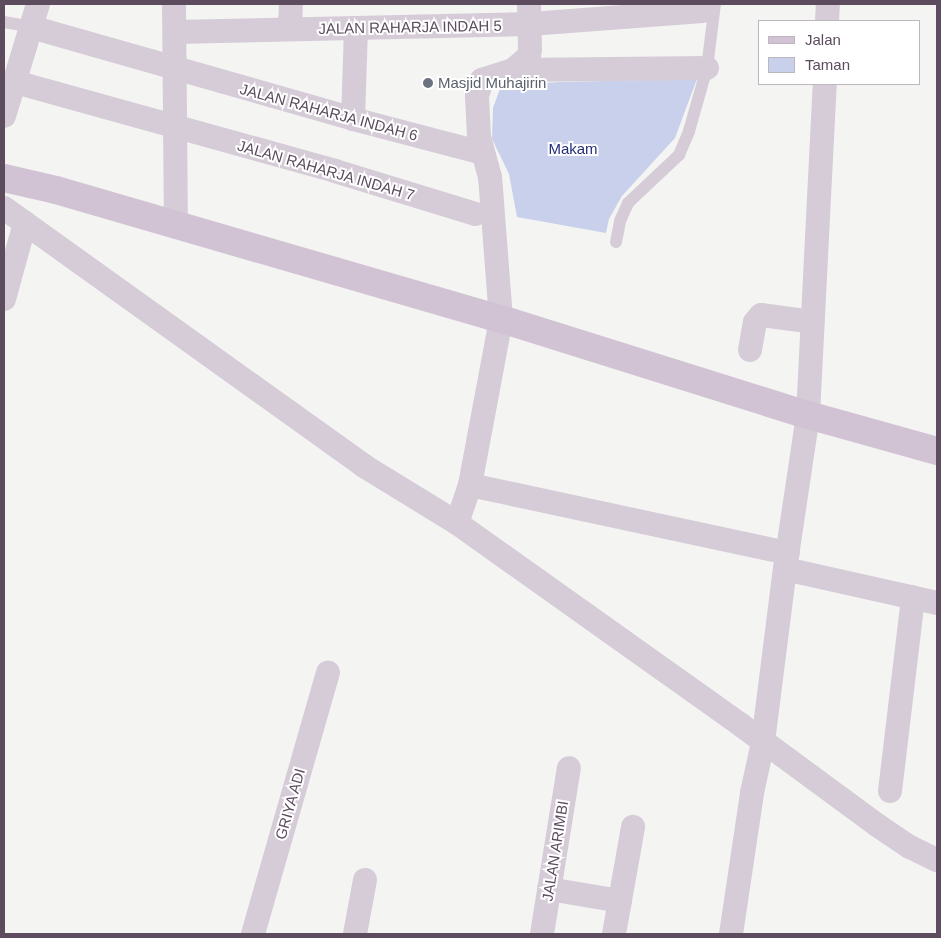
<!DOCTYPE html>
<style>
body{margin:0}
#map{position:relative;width:941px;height:938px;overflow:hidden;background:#f4f5f3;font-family:Helvetica,sans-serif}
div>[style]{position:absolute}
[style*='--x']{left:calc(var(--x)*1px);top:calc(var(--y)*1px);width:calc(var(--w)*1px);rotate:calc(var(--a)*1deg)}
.green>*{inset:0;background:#c8d0ec}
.lane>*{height:12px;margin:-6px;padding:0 6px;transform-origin:6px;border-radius:6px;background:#d6ccd8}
.street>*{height:24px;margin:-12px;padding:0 12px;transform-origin:12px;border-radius:12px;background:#d6ccd8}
.secondary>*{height:28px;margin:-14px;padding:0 14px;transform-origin:14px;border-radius:14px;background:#d2c3d4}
.dots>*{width:14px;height:14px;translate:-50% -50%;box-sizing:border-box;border:2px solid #fff;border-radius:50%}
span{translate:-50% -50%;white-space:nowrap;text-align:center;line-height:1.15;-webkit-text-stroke:4px #fff;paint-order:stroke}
.street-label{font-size:15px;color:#5c4c5e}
.worship-label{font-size:15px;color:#5b616d}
.left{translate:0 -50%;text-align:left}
.park-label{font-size:15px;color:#232e79}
.frame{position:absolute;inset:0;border:5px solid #5c4c5e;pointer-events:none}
.legend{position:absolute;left:758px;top:20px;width:162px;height:65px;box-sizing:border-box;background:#fff;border:1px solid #beb7bf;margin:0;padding:6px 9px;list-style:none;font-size:15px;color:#5c4c5e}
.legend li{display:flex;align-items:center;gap:10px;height:25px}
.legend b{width:25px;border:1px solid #beb7bf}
</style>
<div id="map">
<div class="green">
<i style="clip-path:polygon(697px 79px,675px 138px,622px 196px,609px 219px,606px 233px,517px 217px,509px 174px,492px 139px,493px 108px,501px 86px,559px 82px)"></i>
</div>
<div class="lane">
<i style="--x:4;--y:22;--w:27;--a:10"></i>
<i style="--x:616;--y:242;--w:21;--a:-79"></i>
<i style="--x:620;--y:221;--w:20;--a:-66"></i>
<i style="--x:628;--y:203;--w:70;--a:-43.3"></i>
<i style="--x:679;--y:155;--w:26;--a:-67"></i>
<i style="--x:689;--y:131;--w:66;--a:-74.1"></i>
<i style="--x:707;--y:68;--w:64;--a:-82.9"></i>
</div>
<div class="street">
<i style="--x:174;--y:4;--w:220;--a:89.5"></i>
<i style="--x:827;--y:21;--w:17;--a:-87"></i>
<i style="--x:31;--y:27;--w:335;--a:15.9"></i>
<i style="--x:353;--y:119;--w:134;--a:14.7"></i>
<i style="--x:290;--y:29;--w:25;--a:-88"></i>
<i style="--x:175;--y:32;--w:355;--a:-1.3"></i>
<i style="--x:530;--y:24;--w:173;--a:-4.3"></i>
<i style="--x:513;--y:70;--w:194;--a:-0.6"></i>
<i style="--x:15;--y:82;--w:332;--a:15.5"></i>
<i style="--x:335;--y:171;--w:147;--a:17"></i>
<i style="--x:4;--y:116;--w:117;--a:-73.1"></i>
<i style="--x:353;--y:119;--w:90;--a:-88.1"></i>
<i style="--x:4;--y:208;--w:443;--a:35.6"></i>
<i style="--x:364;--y:466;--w:109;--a:31.5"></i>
<i style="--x:457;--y:523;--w:349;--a:35.4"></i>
<i style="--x:741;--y:725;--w:169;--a:36.3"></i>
<i style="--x:877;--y:825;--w:40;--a:34"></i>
<i style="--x:910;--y:847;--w:30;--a:26"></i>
<i style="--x:4;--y:299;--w:79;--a:-74.6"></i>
<i style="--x:750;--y:350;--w:28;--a:-80"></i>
<i style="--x:755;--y:322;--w:9;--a:-49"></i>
<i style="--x:761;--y:315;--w:52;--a:7.7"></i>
<i style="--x:470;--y:485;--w:169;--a:-79.4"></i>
<i style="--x:501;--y:319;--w:142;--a:-94.4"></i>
<i style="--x:490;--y:177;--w:41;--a:-105.4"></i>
<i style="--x:479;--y:137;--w:41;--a:-92.8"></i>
<i style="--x:477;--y:96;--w:17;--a:-73"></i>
<i style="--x:482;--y:80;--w:33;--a:-18"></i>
<i style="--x:513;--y:70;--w:21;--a:-41"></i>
<i style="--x:529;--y:56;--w:7;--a:-82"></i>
<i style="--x:530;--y:49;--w:45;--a:-91.3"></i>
<i style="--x:457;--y:523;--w:40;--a:-71.1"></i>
<i style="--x:470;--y:485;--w:325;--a:12.1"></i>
<i style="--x:785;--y:569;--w:156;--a:12.6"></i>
<i style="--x:890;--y:791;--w:195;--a:-83.2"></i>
<i style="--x:549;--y:889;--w:72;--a:9.6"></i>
<i style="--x:253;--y:934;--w:272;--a:-74"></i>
<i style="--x:355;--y:934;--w:55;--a:-79.5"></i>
<i style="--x:542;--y:934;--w:168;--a:-80.8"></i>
<i style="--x:614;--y:934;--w:109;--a:-79.9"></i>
<i style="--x:731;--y:934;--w:143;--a:-81.5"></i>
<i style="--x:752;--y:793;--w:52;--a:-77.8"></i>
<i style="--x:763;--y:742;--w:174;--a:-82.8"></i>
<i style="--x:785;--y:569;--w:156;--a:-81.5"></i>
<i style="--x:808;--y:415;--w:331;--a:-87.1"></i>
</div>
<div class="secondary">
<i style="--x:4;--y:178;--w:53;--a:13"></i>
<i style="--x:56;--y:190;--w:463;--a:16.2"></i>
<i style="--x:501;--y:319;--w:322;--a:17.4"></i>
<i style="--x:808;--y:415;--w:134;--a:15.6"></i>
</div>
<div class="dots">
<i style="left:428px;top:83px;background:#6b7280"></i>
</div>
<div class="street-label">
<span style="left:410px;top:27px;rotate:-1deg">JALAN RAHARJA INDAH 5</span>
<span style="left:329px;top:112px;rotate:15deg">JALAN RAHARJA INDAH 6</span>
<span style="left:326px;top:170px;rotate:16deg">JALAN RAHARJA INDAH 7</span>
<span style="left:290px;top:804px;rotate:-74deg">GRIYA ADI</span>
<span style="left:555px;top:851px;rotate:-81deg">JALAN ARIMBI</span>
</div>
<div class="worship-label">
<span class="left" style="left:438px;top:83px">Masjid Muhajirin</span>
</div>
<div class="park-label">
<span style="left:573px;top:149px">Makam</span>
</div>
<div class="frame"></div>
<ul class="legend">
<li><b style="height:6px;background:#d2c3d4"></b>Jalan</li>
<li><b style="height:14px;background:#c8d0ec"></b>Taman</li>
</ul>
</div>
